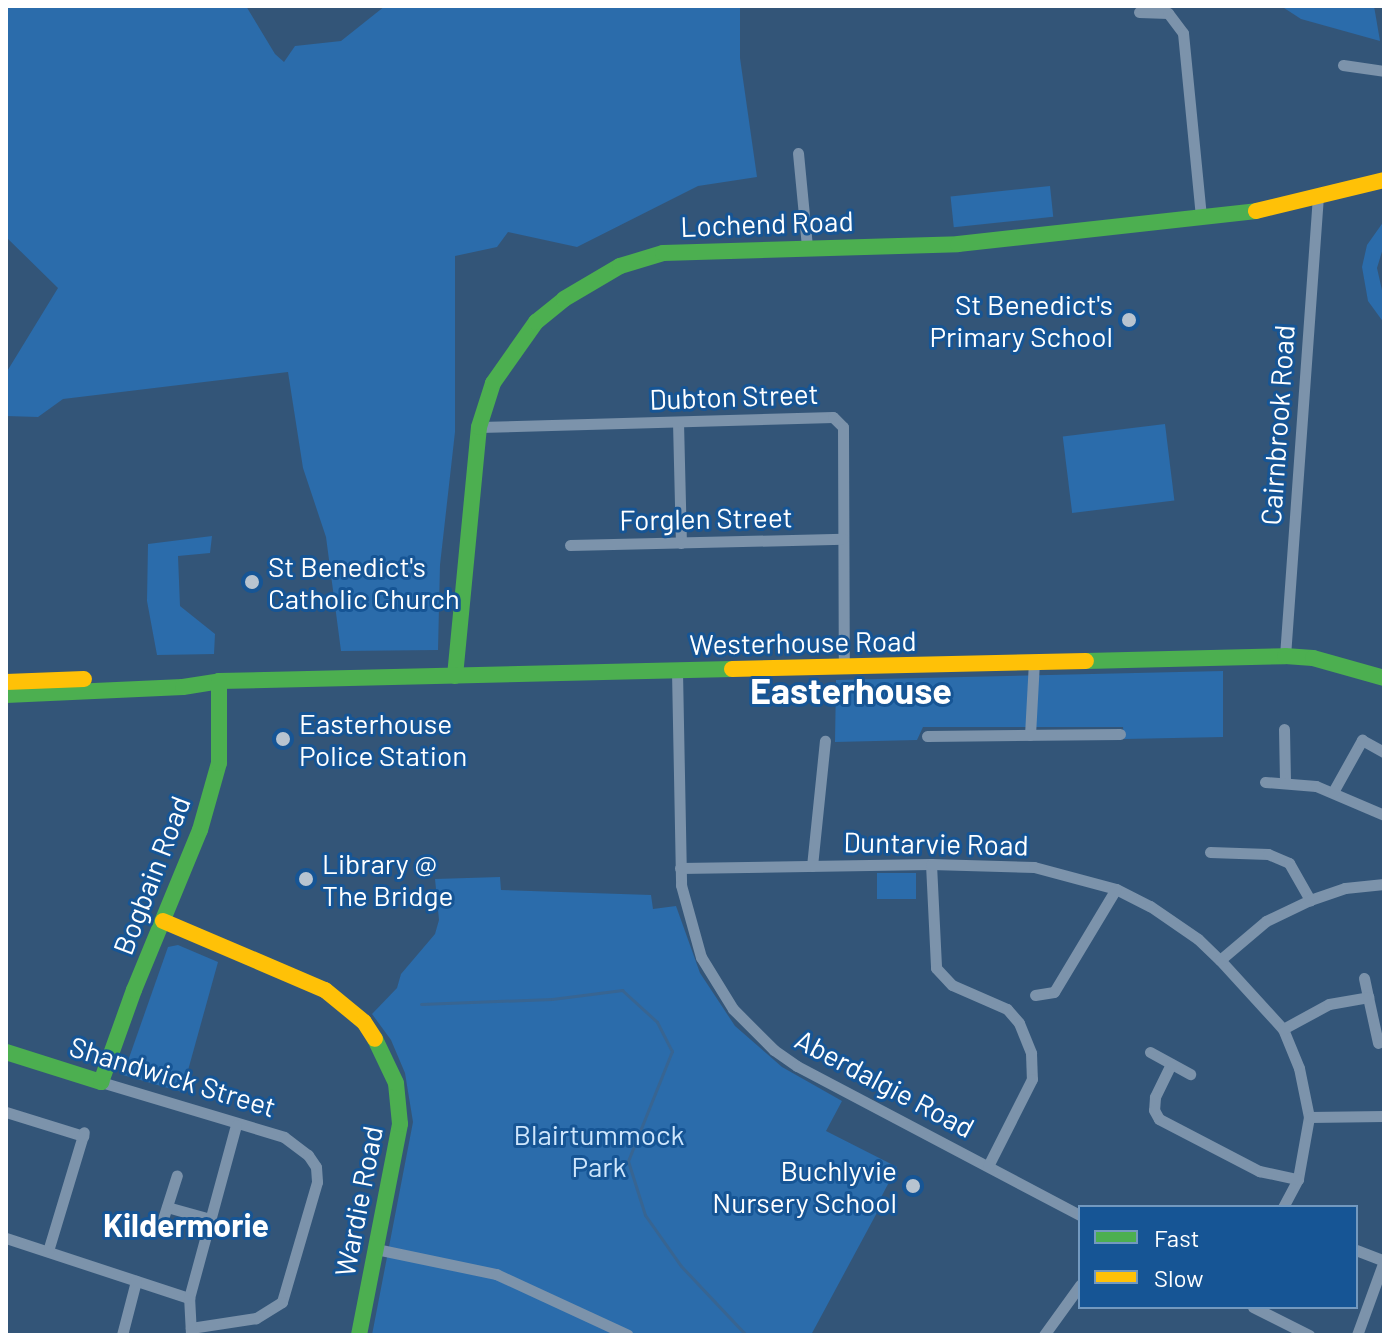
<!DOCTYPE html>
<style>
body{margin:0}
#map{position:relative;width:1390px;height:1341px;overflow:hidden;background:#335578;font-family:Barlow,sans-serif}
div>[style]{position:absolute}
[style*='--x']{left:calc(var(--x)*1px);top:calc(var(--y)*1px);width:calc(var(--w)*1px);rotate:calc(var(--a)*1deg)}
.green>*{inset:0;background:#2b6cab;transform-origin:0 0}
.stream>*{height:3px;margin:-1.5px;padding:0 1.5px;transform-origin:1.5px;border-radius:1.5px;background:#386592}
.street>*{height:11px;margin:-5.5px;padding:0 5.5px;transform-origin:5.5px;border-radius:5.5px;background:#7c93ab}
.fast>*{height:16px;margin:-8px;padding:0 8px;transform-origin:8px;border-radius:8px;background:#4caf50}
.slow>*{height:16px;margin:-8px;padding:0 8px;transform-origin:8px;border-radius:8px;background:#ffc107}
.dots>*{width:22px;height:22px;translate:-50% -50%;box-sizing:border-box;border:4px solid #165595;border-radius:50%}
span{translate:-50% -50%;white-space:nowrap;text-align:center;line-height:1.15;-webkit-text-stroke:6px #165595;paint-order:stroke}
.street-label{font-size:28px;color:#fff}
.poi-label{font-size:28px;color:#fff}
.right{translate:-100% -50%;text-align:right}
.left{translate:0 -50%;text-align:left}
.park-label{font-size:28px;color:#cee6fc}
.quarter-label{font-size:32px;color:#fff;font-weight:700}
.district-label{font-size:36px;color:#fff;font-weight:700}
.frame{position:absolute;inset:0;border:8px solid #fff;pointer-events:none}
.legend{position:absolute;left:1078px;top:1205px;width:280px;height:104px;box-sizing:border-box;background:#165595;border:2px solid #7399bf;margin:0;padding:10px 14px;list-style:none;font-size:24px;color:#fff}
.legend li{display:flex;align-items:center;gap:16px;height:40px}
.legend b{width:40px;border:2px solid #7399bf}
</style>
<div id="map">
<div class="green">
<i style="clip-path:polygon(6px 6px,246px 6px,275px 54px,284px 62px,295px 46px,341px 41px,385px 6px,740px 6px,740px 58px,757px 177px,698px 186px,577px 247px,508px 232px,497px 247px,455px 256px,455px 432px,440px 565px,438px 650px,341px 651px,326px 537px,303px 468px,288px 372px,63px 399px,38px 417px,6px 416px,6px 373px,58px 288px,6px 237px)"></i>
<i style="clip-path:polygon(1281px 6px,1374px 6px,1380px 41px,1301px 19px)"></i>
<i style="left:1050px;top:186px;width:31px;height:100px;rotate:84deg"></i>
<i style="clip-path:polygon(1384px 221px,1384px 245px,1377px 268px,1384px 299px,1384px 323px,1368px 301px,1362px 267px,1367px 245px)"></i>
<i style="left:1165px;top:424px;width:77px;height:103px;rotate:83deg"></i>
<i style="clip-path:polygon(212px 536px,210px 553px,178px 556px,180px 606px,215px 634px,214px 654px,157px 655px,147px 601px,148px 544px)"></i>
<i style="clip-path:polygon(1223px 671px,1223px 737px,1124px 739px,1123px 727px,923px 727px,917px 740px,835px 742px,836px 680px)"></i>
<i style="left:877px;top:873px;width:39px;height:26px"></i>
<i style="clip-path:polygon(500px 877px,501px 890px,651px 895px,653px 909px,676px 906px,700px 973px,735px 1026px,782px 1067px,842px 1101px,826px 1131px,897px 1167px,877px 1205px,880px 1207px,811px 1335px,372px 1335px,413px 1122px,405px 1073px,391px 1040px,372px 1014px,397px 988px,401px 974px,435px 934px,439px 920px,435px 879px)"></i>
<i style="clip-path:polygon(178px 945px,218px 962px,182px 1092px,123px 1075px,168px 947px)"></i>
</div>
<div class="stream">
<i style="--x:421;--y:1004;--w:131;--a:-2.2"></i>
<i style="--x:552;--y:999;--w:71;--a:-7.3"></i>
<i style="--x:622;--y:990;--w:47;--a:42.4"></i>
<i style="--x:657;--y:1022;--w:33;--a:63"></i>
<i style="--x:672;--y:1051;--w:118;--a:111.8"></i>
<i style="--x:628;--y:1161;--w:57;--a:72.5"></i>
<i style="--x:645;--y:1215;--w:62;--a:54.8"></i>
<i style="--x:681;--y:1266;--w:95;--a:46.7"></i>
</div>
<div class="street">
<i style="--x:1139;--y:12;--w:29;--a:2"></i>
<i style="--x:1168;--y:13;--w:25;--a:53"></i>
<i style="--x:1183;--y:33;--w:186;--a:84.4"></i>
<i style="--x:1343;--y:65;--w:41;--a:8.3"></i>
<i style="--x:798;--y:153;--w:94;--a:84.5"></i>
<i style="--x:678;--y:422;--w:121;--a:88.6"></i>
<i style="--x:479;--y:427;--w:354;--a:-1.6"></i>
<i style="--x:833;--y:417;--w:14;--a:45"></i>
<i style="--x:843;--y:427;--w:240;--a:89.8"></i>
<i style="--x:570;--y:545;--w:273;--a:-1.3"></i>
<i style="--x:1285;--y:656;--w:460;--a:-85.9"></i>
<i style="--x:677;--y:671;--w:214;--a:88.9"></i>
<i style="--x:681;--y:885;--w:75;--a:74.5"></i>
<i style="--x:701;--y:957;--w:61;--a:58.4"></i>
<i style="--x:733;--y:1009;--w:58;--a:45"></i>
<i style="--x:774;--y:1050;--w:28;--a:35"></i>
<i style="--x:797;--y:1066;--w:320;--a:27.8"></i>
<i style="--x:1284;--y:729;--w:53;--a:88.9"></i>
<i style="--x:1030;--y:735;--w:73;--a:-86.9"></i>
<i style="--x:927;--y:736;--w:193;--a:-0.6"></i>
<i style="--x:1265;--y:782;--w:51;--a:4.5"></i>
<i style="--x:1316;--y:786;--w:74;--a:23.1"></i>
<i style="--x:1333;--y:792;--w:60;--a:-60.9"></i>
<i style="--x:1362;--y:740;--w:25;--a:29"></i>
<i style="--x:1210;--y:852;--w:58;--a:2"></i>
<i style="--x:1268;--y:854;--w:23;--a:23"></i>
<i style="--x:1289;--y:863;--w:43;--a:60.4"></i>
<i style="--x:931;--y:864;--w:104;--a:87.2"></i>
<i style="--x:936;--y:968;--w:23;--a:47"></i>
<i style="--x:952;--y:985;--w:60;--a:23.6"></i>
<i style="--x:1007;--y:1009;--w:18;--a:49"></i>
<i style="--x:1019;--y:1023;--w:32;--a:68"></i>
<i style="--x:1031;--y:1053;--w:26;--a:88"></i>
<i style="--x:1032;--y:1079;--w:97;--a:116.8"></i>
<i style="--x:812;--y:866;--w:126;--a:-84.1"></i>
<i style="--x:680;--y:868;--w:251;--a:-0.9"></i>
<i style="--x:931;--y:864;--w:103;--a:1.7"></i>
<i style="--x:1034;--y:867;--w:85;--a:15"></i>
<i style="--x:1116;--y:889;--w:38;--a:27"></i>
<i style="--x:1150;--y:906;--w:58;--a:34.5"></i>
<i style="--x:1198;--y:939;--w:30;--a:44"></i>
<i style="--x:1220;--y:960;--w:93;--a:47.6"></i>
<i style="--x:1283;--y:1029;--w:42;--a:67.7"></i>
<i style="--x:1299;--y:1068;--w:50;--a:78.5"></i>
<i style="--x:1309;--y:1117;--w:63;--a:100.1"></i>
<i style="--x:1298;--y:1179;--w:32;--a:118"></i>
<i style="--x:1220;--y:960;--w:60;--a:-40.3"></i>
<i style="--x:1266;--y:921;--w:49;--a:-25.5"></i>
<i style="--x:1310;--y:900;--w:37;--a:-19"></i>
<i style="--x:1345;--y:888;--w:39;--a:-6"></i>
<i style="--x:1364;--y:978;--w:19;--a:78"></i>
<i style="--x:1035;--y:995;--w:19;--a:-9"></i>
<i style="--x:1054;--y:992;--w:120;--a:-59"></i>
<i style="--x:1283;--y:1029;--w:52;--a:-28.5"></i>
<i style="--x:1329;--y:1004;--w:40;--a:-10"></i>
<i style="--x:1368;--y:997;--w:47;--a:77.7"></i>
<i style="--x:1150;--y:1052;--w:46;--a:28.8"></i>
<i style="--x:1171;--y:1064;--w:37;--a:116"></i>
<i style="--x:1155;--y:1097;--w:13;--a:94"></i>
<i style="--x:1154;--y:1110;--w:10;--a:61"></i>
<i style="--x:1159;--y:1119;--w:113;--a:27.5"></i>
<i style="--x:1259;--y:1171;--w:40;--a:12"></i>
<i style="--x:101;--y:1082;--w:191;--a:16.7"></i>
<i style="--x:284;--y:1137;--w:30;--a:37"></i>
<i style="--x:308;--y:1155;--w:14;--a:56"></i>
<i style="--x:316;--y:1167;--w:15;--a:86"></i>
<i style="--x:317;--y:1182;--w:125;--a:106.3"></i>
<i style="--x:282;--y:1302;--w:31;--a:148"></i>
<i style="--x:256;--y:1318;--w:66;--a:171.3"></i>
<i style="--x:6;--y:1112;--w:81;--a:17.3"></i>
<i style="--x:1309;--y:1117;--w:75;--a:-0.8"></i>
<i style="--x:167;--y:1207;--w:45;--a:15.6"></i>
<i style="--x:161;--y:1225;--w:52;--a:-72.3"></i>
<i style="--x:6;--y:1238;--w:193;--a:18.2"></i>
<i style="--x:376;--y:1249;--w:123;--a:11.8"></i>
<i style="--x:496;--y:1274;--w:145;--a:24.8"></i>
<i style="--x:1356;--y:1250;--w:30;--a:21"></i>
<i style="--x:48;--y:1251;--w:124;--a:-73.2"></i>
<i style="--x:1253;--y:1307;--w:63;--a:26.6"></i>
<i style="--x:191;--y:1334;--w:36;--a:-93"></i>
<i style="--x:189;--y:1298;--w:179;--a:-74.8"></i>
<i style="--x:122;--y:1335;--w:56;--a:-75.5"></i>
<i style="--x:1044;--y:1335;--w:62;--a:-54.2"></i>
<i style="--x:1357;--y:1335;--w:79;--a:-70"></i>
</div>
<div class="fast">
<i style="--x:1086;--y:661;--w:199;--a:-1.4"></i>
<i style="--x:1285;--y:656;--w:28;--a:4"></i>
<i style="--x:1313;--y:658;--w:74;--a:15.7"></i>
<i style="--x:455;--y:676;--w:250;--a:-84.5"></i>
<i style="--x:479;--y:427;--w:46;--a:-72.3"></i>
<i style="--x:493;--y:383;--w:75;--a:-54.8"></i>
<i style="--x:536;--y:322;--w:36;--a:-39"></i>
<i style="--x:564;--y:299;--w:65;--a:-30.5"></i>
<i style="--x:620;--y:266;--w:45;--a:-16.8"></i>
<i style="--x:663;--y:253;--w:295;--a:-1.7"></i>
<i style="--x:958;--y:244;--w:300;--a:-6.3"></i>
<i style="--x:6;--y:695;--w:177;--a:-2.6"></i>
<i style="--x:183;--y:687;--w:36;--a:-9"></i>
<i style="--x:219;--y:681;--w:513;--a:-1.34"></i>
<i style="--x:6;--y:1052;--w:100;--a:17.5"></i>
<i style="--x:101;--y:1082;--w:98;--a:-70.3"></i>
<i style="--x:134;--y:990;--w:173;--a:-67.6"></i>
<i style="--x:200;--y:830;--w:70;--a:-74.2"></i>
<i style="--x:219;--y:763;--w:82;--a:-90"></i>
<i style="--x:359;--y:1335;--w:215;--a:-79"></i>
<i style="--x:400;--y:1124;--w:41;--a:-95.6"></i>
<i style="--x:396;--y:1083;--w:49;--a:-115.5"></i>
</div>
<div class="slow">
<i style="--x:1256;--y:211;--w:132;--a:-13.6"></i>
<i style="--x:732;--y:669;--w:354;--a:-1.3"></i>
<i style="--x:6;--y:682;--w:78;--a:-2.2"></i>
<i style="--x:163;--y:921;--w:176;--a:23.1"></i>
<i style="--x:325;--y:990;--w:50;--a:39.4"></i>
<i style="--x:364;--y:1022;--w:20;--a:57"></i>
</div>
<div class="dots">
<i style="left:1129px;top:320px;background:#b8c4d0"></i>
<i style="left:252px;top:582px;background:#b8c4d0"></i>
<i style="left:283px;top:739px;background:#b8c4d0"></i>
<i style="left:306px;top:879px;background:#b8c4d0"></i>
<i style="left:913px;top:1186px;background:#b8c4d0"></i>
</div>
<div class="street-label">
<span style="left:767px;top:223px;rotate:-2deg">Lochend Road</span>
<span style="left:734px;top:396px;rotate:-2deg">Dubton Street</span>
<span style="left:1277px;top:425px;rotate:-86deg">Cairnbrook Road</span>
<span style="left:706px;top:518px;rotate:-1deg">Forglen Street</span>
<span style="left:803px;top:642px;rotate:-1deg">Westerhouse Road</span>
<span style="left:936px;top:843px;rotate:1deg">Duntarvie Road</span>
<span style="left:151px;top:875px;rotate:-69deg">Bogbain Road</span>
<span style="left:173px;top:1076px;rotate:17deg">Shandwick Street</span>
<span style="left:885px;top:1083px;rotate:28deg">Aberdalgie Road</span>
<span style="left:358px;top:1201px;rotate:-79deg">Wardie Road</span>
</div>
<div class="poi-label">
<span class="right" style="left:1113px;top:320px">St Benedict's<br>Primary School</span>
<span class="left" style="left:268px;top:582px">St Benedict's<br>Catholic Church</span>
<span class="left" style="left:299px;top:739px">Easterhouse<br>Police Station</span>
<span class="left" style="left:322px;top:879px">Library @<br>The Bridge</span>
<span class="right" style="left:897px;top:1186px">Buchlyvie<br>Nursery School</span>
</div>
<div class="park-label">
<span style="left:599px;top:1150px">Blairtummock<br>Park</span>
</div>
<div class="quarter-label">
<span style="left:186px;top:1224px">Kildermorie</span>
</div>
<div class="district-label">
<span style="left:851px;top:690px">Easterhouse</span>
</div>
<div class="frame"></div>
<ul class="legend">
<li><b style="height:10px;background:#4caf50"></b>Fast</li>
<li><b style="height:10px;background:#ffc107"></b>Slow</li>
</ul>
</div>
